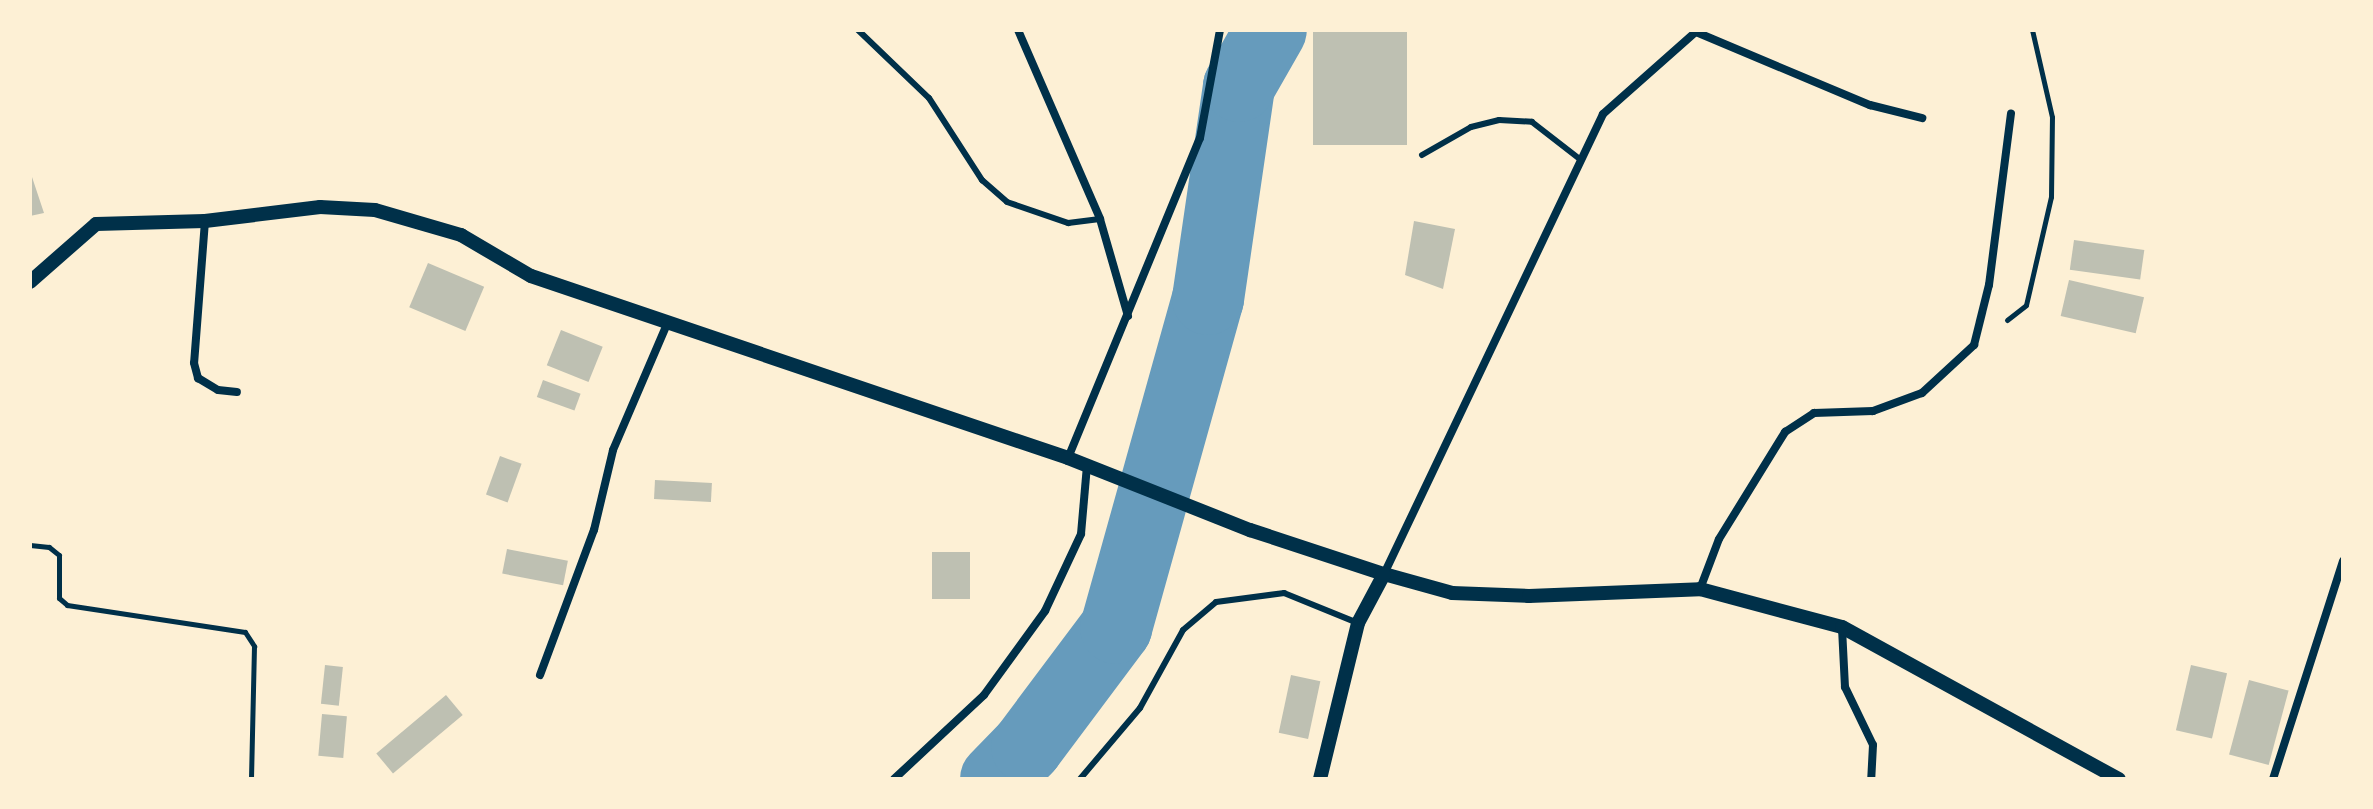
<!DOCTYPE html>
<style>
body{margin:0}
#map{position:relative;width:2373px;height:809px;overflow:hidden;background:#fdf0d5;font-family:Raleway,sans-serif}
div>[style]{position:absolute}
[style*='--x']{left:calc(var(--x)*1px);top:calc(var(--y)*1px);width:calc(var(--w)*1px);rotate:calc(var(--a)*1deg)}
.river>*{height:72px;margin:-36px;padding:0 36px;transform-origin:36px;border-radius:36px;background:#669bbc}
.building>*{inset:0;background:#bec0b2;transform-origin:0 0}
.path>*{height:5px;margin:-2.5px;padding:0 2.5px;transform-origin:2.5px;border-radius:2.5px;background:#003049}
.service>*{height:6px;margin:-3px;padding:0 3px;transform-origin:3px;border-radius:3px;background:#003049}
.minor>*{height:8px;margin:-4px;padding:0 4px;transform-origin:4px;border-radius:4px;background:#003049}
.tertiary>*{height:14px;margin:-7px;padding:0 7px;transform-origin:7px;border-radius:7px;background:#003049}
span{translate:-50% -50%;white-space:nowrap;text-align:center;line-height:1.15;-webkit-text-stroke:6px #fdf0d5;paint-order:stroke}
.frame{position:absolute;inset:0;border:32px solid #fdf0d5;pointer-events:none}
</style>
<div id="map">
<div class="river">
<i style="--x:996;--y:779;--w:45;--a:-45.9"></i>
<i style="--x:1027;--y:747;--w:149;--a:-53.2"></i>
<i style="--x:1116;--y:628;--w:342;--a:-74.4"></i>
<i style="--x:1208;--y:299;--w:215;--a:-81.7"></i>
<i style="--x:1239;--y:86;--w:64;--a:-60.3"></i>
</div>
<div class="building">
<i style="left:1313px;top:30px;width:94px;height:115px"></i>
<i style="clip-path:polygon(30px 171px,44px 213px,30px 216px)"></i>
<i style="clip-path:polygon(1414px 221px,1455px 229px,1443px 289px,1405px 275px)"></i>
<i style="left:2074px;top:240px;width:71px;height:30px;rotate:8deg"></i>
<i style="left:428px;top:263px;width:61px;height:48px;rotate:23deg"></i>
<i style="left:2069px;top:280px;width:77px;height:37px;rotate:13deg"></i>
<i style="left:561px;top:330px;width:45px;height:38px;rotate:22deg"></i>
<i style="left:543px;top:380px;width:40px;height:18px;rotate:20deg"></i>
<i style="left:500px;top:456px;width:23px;height:41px;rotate:20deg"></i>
<i style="left:655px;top:480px;width:57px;height:19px;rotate:3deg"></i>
<i style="left:507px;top:549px;width:62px;height:25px;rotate:11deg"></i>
<i style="left:932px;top:552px;width:38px;height:47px"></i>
<i style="left:325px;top:665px;width:18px;height:39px;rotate:6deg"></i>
<i style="left:2191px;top:665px;width:37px;height:67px;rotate:13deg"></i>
<i style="left:1291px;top:675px;width:30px;height:59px;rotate:12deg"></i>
<i style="left:2249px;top:680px;width:41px;height:77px;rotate:15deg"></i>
<i style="left:446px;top:695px;width:26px;height:91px;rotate:50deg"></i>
<i style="left:322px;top:714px;width:25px;height:42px;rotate:5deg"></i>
</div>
<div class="path">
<i style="--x:2007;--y:320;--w:24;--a:-38"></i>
<i style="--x:2026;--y:305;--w:111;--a:-77"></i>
<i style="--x:2051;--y:197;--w:80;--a:-89.3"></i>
<i style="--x:2052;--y:117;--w:89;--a:-102.9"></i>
<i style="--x:30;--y:545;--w:19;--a:6"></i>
<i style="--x:49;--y:547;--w:13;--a:39"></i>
<i style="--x:59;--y:555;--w:43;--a:90"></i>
<i style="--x:59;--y:598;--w:11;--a:41"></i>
<i style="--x:67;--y:605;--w:180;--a:8.6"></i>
<i style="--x:245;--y:632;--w:17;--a:57"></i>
<i style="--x:254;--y:646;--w:133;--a:91.3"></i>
</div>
<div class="service">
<i style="--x:858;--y:30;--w:98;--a:43.8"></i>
<i style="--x:929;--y:98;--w:98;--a:57.1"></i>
<i style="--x:982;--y:180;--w:33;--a:41"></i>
<i style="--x:1007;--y:202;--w:65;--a:19"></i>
<i style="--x:1068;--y:223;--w:32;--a:-7"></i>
<i style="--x:1422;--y:155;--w:56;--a:-29.7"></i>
<i style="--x:1471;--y:127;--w:29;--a:-14"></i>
<i style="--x:1499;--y:120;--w:33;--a:3"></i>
<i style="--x:1532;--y:122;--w:62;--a:37.8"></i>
<i style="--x:1080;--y:779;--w:93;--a:-49.8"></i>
<i style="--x:1140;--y:708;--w:89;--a:-61.1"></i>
<i style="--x:1183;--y:630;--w:43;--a:-40.3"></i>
<i style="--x:1216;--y:602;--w:69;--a:-7.5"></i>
<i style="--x:1284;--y:593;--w:80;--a:22.1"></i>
</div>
<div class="minor">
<i style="--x:1018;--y:30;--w:206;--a:66.5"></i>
<i style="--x:1100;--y:219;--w:101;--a:73.9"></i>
<i style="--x:1696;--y:32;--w:189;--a:22.8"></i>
<i style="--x:1870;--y:105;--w:54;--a:14"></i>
<i style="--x:205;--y:221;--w:142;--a:94.4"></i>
<i style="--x:194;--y:363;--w:16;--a:75"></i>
<i style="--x:198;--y:378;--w:23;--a:31"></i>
<i style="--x:218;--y:390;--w:19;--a:6"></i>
<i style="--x:1068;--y:458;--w:346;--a:-67.6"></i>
<i style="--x:1200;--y:138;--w:110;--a:-79.5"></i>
<i style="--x:1384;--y:574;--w:509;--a:-64.54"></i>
<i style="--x:1603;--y:114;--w:127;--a:-41.5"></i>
<i style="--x:1700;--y:589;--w:53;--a:-69.2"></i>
<i style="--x:1719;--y:539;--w:126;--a:-58.3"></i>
<i style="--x:1785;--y:432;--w:35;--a:-33"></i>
<i style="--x:1814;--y:413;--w:59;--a:-1.9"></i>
<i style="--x:1873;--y:411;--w:52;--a:-20.2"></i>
<i style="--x:1922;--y:393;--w:71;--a:-42.7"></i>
<i style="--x:1974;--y:345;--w:62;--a:-76"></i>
<i style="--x:1989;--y:285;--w:173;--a:-82.7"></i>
<i style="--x:1842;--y:628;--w:59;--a:87.1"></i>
<i style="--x:1845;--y:687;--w:64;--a:64.2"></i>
<i style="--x:1873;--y:745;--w:34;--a:93"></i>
<i style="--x:540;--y:675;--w:155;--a:-69.6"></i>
<i style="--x:594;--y:530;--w:82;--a:-76.6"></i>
<i style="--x:613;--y:450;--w:137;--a:-66.8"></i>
<i style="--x:894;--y:779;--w:123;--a:-43"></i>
<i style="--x:984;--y:695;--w:104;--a:-54"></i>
<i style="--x:1045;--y:611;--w:85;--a:-64.9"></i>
<i style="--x:1081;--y:534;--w:68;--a:-85"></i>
<i style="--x:2273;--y:779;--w:229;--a:-72.2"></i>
</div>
<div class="tertiary">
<i style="--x:30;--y:282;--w:88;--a:-41.3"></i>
<i style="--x:96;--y:224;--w:109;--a:-1.6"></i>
<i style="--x:205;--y:221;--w:116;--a:-6.9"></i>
<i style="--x:320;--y:207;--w:55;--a:3.1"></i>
<i style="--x:375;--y:210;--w:90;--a:16.2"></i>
<i style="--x:461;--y:235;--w:81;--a:30.4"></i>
<i style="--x:531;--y:276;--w:567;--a:18.72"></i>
<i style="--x:1068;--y:458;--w:196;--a:21.6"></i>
<i style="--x:1250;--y:530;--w:141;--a:18.2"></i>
<i style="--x:1384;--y:574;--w:71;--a:15.6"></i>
<i style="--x:1452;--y:593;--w:77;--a:2.2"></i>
<i style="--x:1529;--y:596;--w:171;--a:-2.3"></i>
<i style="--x:1700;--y:589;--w:147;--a:15"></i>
<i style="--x:1842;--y:627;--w:316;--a:28.8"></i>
<i style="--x:1320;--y:779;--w:161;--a:-76.3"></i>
<i style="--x:1358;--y:623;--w:55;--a:-62"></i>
</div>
<div class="frame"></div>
</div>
